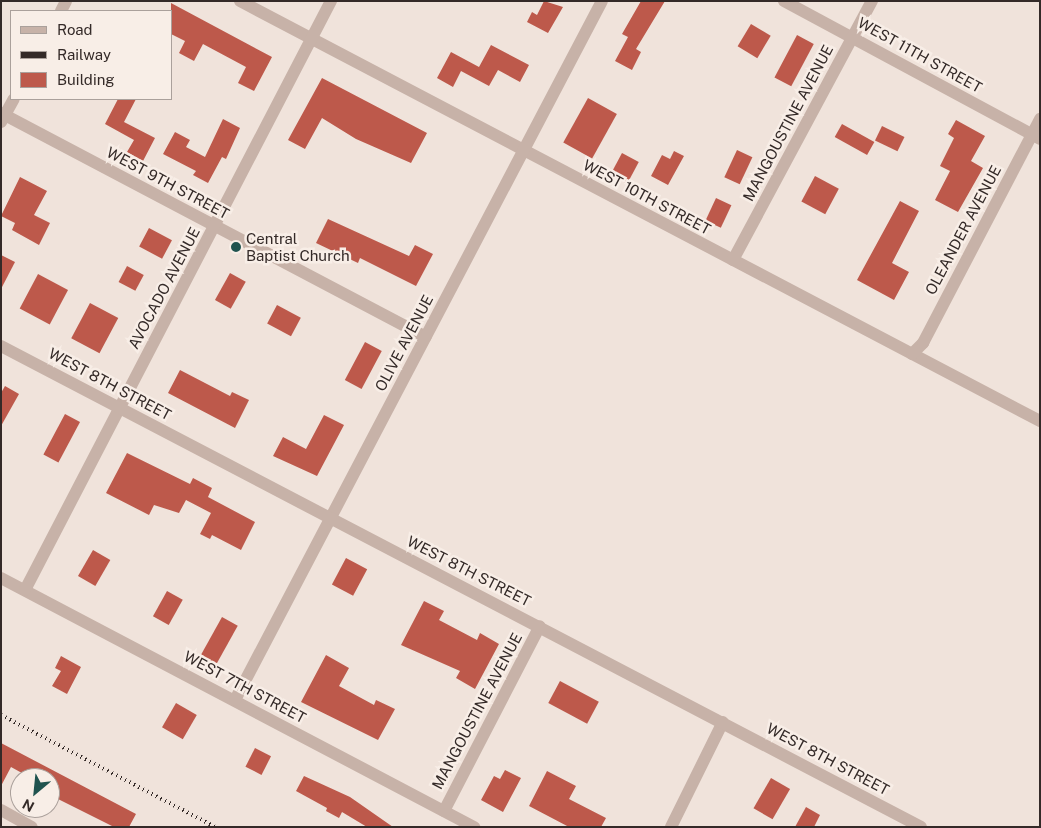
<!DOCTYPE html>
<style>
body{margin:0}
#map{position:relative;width:1041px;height:828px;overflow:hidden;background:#f0e3db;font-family:"Public Sans",sans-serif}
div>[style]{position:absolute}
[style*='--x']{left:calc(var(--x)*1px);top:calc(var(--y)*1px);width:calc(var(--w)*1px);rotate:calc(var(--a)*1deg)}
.building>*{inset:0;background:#bd594b;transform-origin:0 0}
.minor>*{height:12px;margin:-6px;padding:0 6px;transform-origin:6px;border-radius:6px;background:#c7b2a8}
.tertiary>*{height:12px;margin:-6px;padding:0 6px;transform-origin:6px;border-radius:6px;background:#c7b2a8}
.rail>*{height:4px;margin-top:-2px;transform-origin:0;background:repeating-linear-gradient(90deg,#342a28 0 1px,transparent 0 5px)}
.dots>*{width:14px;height:14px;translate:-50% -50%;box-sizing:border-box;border:2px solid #f8eee7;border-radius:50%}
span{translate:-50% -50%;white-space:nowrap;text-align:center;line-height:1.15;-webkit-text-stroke:5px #f8eee7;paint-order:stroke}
.street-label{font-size:15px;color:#342a28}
.poi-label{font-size:15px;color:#342a28}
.left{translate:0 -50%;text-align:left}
.frame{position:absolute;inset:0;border:2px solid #342a28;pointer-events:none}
.legend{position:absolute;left:10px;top:10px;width:162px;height:90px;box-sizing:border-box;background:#f8eee7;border:1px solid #aaa09b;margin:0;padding:6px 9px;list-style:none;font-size:15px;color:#342a28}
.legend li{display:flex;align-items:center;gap:10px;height:25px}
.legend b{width:25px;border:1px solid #aaa09b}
.north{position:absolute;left:10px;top:768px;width:50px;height:50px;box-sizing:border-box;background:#f8eee7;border:1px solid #aaa09b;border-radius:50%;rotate:208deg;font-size:14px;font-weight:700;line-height:20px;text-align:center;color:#342a28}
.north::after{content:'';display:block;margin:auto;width:18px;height:22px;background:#20534f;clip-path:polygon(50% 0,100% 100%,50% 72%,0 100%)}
</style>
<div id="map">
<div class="building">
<i style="clip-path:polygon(544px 1px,563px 7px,548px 33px,527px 22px,532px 12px,537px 15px)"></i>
<i style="clip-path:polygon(641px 1px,665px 1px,636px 49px,641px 52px,632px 70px,615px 61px,628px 37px,622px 34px)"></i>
<i style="clip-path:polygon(171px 3px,272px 57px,254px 91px,238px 83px,246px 67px,203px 44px,194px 61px,179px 53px,185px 41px,171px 34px)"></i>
<i style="left:751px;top:24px;width:23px;height:26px;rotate:31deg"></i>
<i style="left:797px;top:35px;width:19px;height:48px;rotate:28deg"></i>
<i style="clip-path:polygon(491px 45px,529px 65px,520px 82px,498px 70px,489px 86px,461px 71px,453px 87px,437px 78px,451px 52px,479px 67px)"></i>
<i style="clip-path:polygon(322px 78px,427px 133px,411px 163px,356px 139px,322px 118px,305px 149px,288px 140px)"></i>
<i style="left:588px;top:98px;width:33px;height:51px;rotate:29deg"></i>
<i style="clip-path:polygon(118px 99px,136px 99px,124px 122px,155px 138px,143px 161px,127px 152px,134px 140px,105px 124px)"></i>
<i style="clip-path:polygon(223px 119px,240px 128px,226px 159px,222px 157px,208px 183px,193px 175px,196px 171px,163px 154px,175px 132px,190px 140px,186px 147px,205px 157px)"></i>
<i style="clip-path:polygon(956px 120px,985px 136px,971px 161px,983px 168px,958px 212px,935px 200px,950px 171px,940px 166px,954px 138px,948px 134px)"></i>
<i style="left:842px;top:124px;width:37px;height:15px;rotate:29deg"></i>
<i style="left:882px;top:126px;width:25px;height:16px;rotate:26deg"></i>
<i style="left:737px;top:150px;width:17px;height:30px;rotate:25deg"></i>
<i style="clip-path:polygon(674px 151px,684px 156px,668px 185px,651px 176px,662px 155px,670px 159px)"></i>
<i style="left:622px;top:153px;width:19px;height:25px;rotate:28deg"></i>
<i style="left:815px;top:176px;width:27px;height:29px;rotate:28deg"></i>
<i style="clip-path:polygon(20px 177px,47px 191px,34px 215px,50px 223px,39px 245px,12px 230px,15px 223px,1px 216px)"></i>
<i style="left:716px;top:198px;width:17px;height:25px;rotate:25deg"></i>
<i style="clip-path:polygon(900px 201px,919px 211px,892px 263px,909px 272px,894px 300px,857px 280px)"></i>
<i style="clip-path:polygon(328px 219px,409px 256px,415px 245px,433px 254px,416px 286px,360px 258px,358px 263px,316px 243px)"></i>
<i style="left:149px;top:228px;width:26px;height:21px;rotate:28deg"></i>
<i style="clip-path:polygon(1px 255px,15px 262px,1px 289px)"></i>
<i style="left:127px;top:266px;width:19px;height:18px;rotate:28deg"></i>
<i style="left:230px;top:273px;width:18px;height:31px;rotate:29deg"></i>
<i style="left:38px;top:274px;width:34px;height:39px;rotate:28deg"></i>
<i style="left:90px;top:303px;width:32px;height:40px;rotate:28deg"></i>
<i style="left:277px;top:305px;width:27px;height:21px;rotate:28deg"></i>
<i style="left:365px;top:342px;width:19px;height:43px;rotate:28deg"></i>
<i style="clip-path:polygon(180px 370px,230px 396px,232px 392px,249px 400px,235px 428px,168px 393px)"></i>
<i style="clip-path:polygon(5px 386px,19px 394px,1px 426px,1px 393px)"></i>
<i style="left:65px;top:414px;width:17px;height:46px;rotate:28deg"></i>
<i style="clip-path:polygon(324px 415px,344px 425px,317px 476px,273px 456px,283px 437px,306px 449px)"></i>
<i style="clip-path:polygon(127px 453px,190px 484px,193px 478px,212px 488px,208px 497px,255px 522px,241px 550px,212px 535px,210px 539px,200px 534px,211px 513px,186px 500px,179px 513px,154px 505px,149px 515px,106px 493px)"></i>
<i style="left:93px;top:550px;width:20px;height:30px;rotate:30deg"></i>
<i style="left:346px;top:558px;width:24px;height:30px;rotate:28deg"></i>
<i style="left:167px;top:591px;width:18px;height:29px;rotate:29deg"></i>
<i style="clip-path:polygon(424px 601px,444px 611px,439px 620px,477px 640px,480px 633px,499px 644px,475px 689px,456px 678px,460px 671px,401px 645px)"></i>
<i style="left:222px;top:617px;width:18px;height:49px;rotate:29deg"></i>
<i style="clip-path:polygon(326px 655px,349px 668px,339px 686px,374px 705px,376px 700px,395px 709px,378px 740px,301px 702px)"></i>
<i style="clip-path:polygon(61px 656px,81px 667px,67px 694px,52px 686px,61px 671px,55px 668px)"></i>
<i style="left:560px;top:681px;width:44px;height:25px;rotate:28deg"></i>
<i style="left:176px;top:703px;width:24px;height:28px;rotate:30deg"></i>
<i style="clip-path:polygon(1px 743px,136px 814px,129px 827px,114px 827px,50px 795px,50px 778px,31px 778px,11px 767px,1px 786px)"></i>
<i style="left:255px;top:748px;width:18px;height:21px;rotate:27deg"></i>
<i style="clip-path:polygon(505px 770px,521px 778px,503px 812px,481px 800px,494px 776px,500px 779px)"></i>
<i style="clip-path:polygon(547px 771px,576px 786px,569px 799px,606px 818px,601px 827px,569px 827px,529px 806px)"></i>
<i style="clip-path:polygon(304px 776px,350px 797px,393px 827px,367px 827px,342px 812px,339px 818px,326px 811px,327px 808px,296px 791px)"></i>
<i style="left:771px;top:778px;width:22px;height:35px;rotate:30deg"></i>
<i style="clip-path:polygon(806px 807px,820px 815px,814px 827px,795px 827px)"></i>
</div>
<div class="minor">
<i style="--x:240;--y:1;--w:904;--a:27.7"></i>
<i style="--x:784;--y:1;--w:291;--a:28.3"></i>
<i style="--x:61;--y:11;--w:11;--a:-63"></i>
<i style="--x:1;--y:113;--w:480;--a:27.8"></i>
<i style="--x:1;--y:122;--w:26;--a:-61"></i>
<i style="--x:733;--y:260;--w:294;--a:-61.8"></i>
<i style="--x:912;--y:354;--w:16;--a:-45"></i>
<i style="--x:923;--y:343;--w:253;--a:-62.4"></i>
<i style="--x:1;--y:578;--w:535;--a:27.76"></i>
<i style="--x:25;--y:590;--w:664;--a:-62.55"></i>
<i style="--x:235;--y:700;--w:789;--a:-62.3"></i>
<i style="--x:1;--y:810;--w:35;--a:29"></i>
<i style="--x:444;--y:811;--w:208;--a:-62.6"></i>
<i style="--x:671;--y:827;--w:117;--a:-63.7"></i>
</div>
<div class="tertiary">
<i style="--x:1;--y:346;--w:1038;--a:27.6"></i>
</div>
<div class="rail">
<i style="--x:1;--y:715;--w:242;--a:27.6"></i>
</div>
<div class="dots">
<i style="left:236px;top:247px;background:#20534f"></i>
</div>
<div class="street-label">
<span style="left:920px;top:55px;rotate:29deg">WEST 11TH STREET</span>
<span style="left:788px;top:123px;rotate:-62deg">MANGOUSTINE AVENUE</span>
<span style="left:168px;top:183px;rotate:28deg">WEST 9TH STREET</span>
<span style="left:647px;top:197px;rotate:28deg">WEST 10TH STREET</span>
<span style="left:963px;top:230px;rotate:-62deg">OLEANDER AVENUE</span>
<span style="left:164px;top:288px;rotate:-62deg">AVOCADO AVENUE</span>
<span style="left:404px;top:343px;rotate:-62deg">OLIVE AVENUE</span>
<span style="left:110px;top:384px;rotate:28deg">WEST 8TH STREET</span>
<span style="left:469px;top:571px;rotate:27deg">WEST 8TH STREET</span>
<span style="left:245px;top:687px;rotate:28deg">WEST 7TH STREET</span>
<span style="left:477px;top:711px;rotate:-62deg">MANGOUSTINE AVENUE</span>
<span style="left:828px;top:759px;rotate:28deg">WEST 8TH STREET</span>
</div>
<div class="poi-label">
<span class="left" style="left:246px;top:247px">Central<br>Baptist Church</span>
</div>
<div class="frame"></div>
<ul class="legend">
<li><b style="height:6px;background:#c7b2a8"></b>Road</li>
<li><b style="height:6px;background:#342a28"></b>Railway</li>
<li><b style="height:14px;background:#bd594b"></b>Building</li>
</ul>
<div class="north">N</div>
</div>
